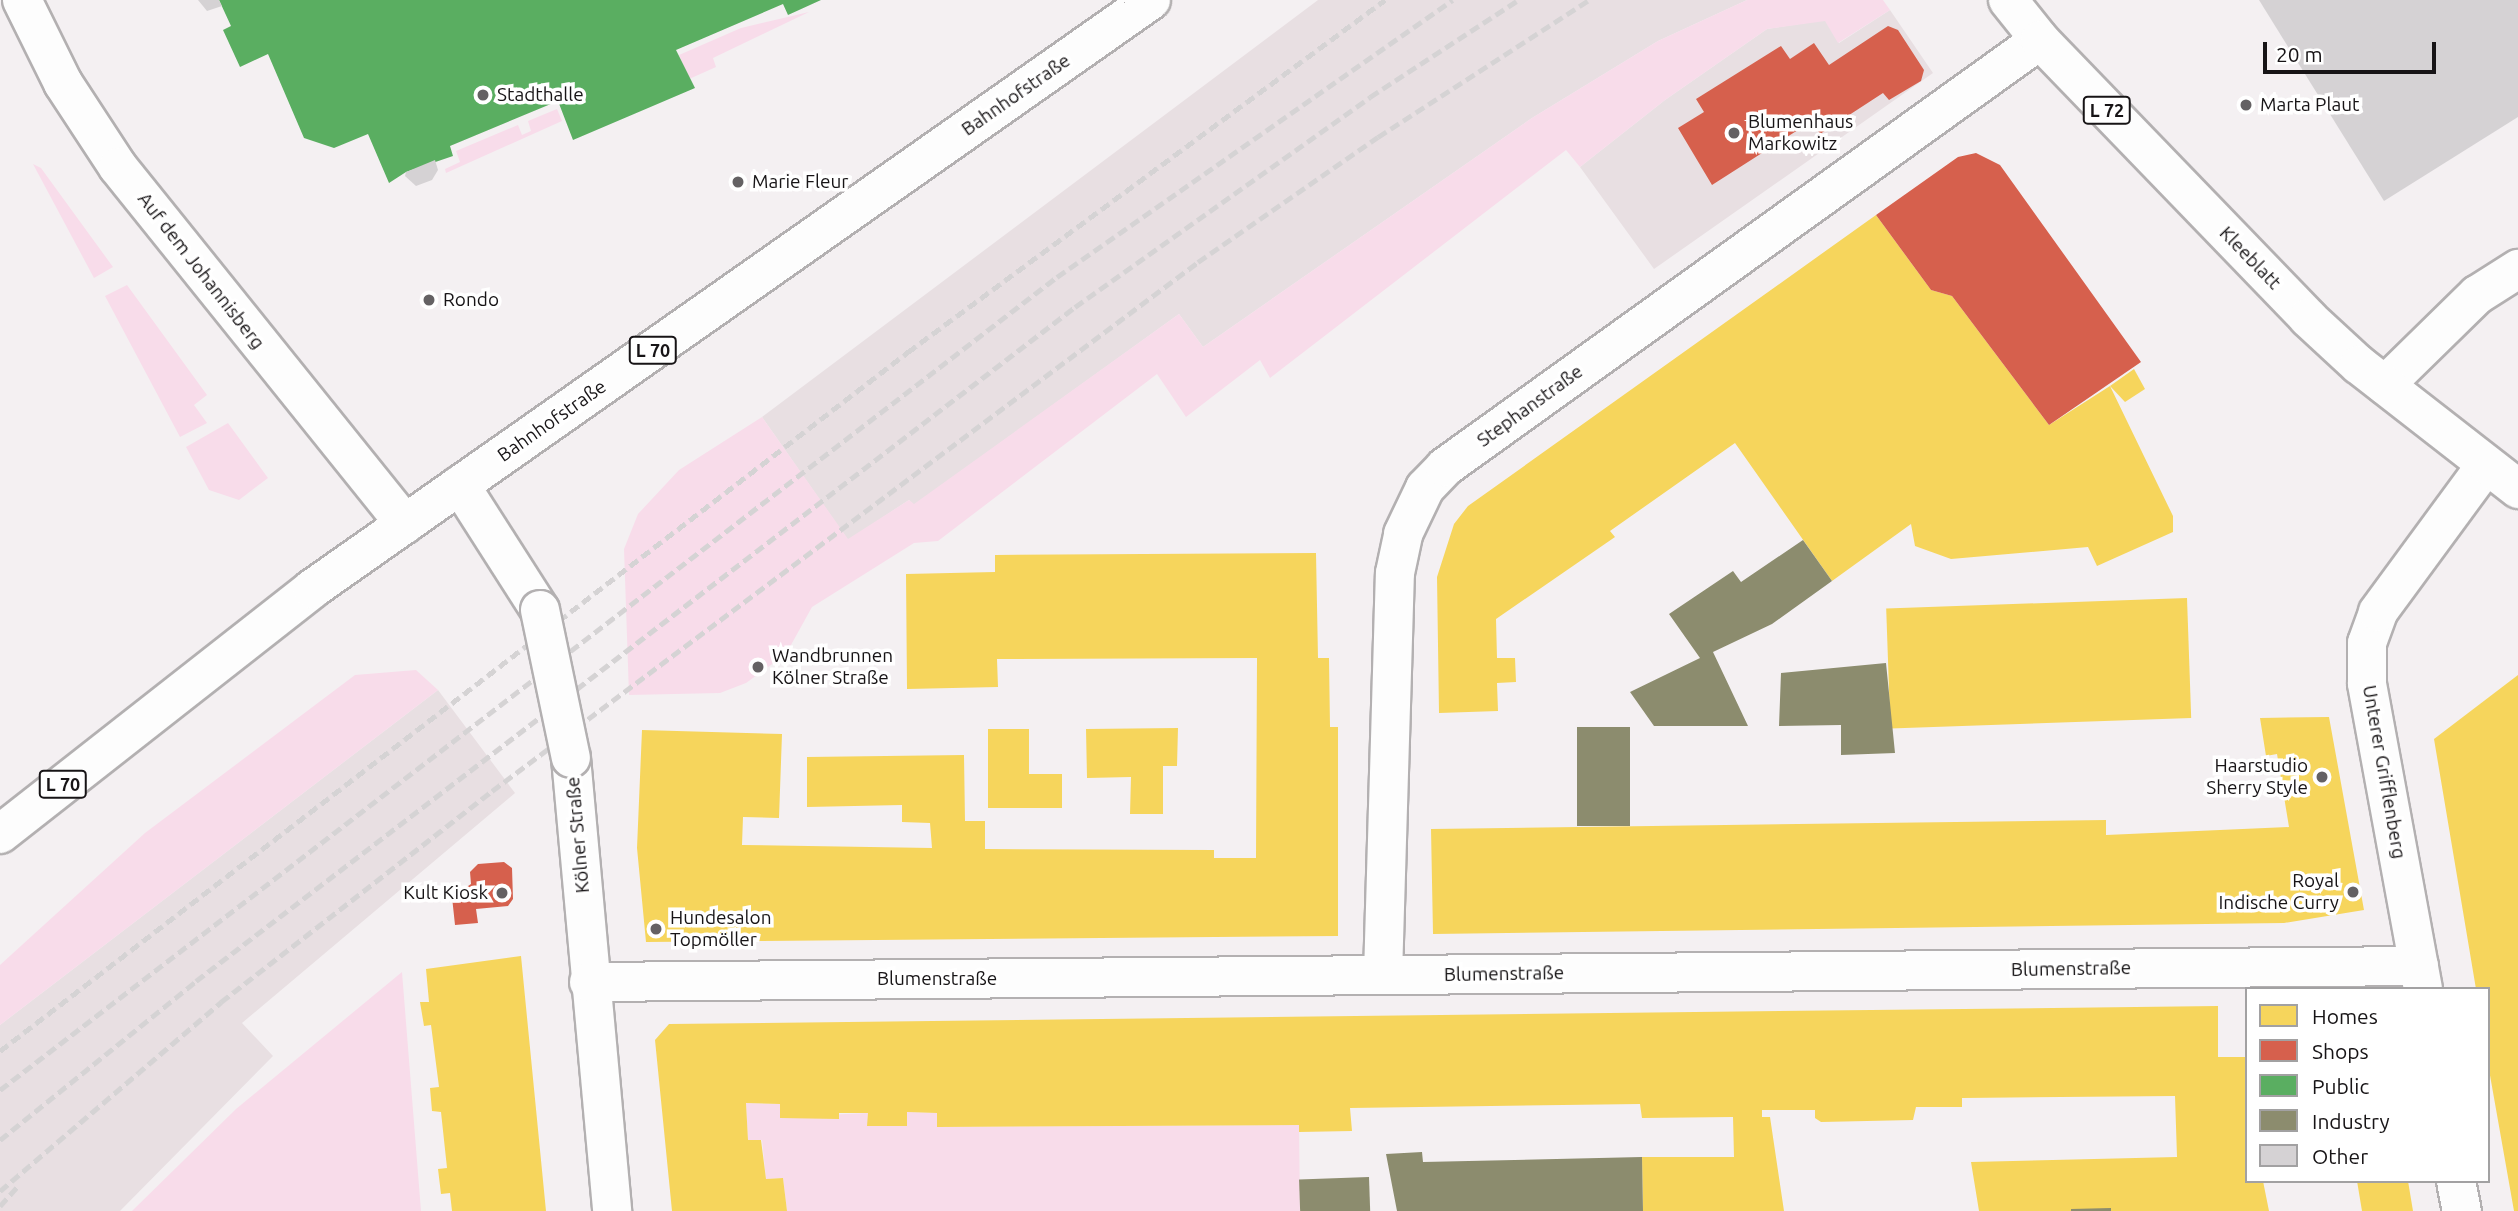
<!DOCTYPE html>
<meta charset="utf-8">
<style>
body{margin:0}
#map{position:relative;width:2518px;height:1211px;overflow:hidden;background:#f4f0f2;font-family:Ubuntu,sans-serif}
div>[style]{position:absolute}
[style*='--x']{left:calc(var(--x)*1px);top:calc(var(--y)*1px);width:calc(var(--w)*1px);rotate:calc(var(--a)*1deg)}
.built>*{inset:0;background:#e8dfe2}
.green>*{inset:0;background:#f8dcea}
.homes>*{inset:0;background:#f6d55c;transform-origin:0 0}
.shops>*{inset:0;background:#d6604d}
.public>*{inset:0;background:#5aae61}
.industry>*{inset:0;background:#8c8c6e;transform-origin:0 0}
.building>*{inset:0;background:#d5d2d4}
.roads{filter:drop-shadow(2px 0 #b3b0b1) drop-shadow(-2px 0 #b3b0b1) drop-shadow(0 2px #b3b0b1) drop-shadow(0 -2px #b3b0b1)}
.minor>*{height:38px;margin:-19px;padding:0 19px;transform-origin:19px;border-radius:19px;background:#fdfdfd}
.major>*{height:38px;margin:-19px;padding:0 19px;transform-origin:19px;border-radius:19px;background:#fdfdfd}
.rail>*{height:5px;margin-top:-2.5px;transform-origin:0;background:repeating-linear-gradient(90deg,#d5d3d4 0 10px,transparent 0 15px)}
.bridges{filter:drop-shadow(2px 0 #b3b0b1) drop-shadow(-2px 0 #b3b0b1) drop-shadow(0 2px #b3b0b1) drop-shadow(0 -2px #b3b0b1)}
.minor-bridge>*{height:38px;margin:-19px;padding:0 19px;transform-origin:19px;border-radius:19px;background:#fdfdfd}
.dots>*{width:19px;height:19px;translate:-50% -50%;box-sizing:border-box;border:4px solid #fff;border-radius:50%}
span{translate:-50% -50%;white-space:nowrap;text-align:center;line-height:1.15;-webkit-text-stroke:7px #fff;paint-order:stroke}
.shield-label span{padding:2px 5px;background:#fff;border:2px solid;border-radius:5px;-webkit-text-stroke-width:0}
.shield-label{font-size:18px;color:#171416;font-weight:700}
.poi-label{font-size:19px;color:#171416}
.left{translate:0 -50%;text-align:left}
.right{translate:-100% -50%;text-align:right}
.street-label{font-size:19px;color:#171416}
.legend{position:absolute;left:2245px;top:987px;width:245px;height:196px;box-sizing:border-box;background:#fff;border:2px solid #a2a1a2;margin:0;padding:9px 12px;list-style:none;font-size:21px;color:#171416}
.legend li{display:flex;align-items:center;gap:14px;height:35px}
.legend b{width:35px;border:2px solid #a2a1a2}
.scale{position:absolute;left:2263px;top:42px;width:173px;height:32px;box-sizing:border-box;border:4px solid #171416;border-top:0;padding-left:9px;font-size:21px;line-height:24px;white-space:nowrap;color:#171416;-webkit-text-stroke:5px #fff;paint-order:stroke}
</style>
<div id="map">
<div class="built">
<i style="clip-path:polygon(1318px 0,1747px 0,1658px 41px,1532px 118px,1203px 347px,1179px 314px,914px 505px,909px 500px,848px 540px,762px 417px)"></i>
<i style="clip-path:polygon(1890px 10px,1933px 73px,1654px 269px,1580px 167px,1665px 100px,1767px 29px,1826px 20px,1839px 43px)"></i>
<i style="clip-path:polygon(438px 690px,515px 793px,242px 1023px,273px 1056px,120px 1211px,0 1211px,0 1025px)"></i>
</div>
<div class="green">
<i style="clip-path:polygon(1747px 0,1883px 0,1890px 10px,1838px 43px,1825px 21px,1767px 29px,1665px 100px,1580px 167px,1566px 150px,1270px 378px,1260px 360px,1186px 417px,1157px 374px,938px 541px,914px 543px,812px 607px,786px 654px,746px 683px,720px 693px,629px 695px,624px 549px,638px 514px,679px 470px,762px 417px,848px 539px,909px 500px,914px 504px,1179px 314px,1203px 347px,1532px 118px,1658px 41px)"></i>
<i style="clip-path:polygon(809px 12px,713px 58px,716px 67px,689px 79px,679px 55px,741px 28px)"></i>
<i style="clip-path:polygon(557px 109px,562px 121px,446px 173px,445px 169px,460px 162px,456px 151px,518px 125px,522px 135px,531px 131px,528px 121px)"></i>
<i style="clip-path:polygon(33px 164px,41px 168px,113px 267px,94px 278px)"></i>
<i style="clip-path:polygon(127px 285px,207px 395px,194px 405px,207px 423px,180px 437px,105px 296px)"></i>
<i style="clip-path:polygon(228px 423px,268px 478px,239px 500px,209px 490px,186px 447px)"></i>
<i style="clip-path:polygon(416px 670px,438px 690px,0 1025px,0 965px,145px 833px,355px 675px)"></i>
<i style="clip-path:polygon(402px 972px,421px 1211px,132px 1211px,236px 1109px)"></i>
<i style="clip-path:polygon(746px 1103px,780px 1104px,780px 1117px,868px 1113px,868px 1126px,906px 1126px,907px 1112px,937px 1113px,938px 1127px,1299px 1125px,1300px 1211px,787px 1211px,783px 1178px,766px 1179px,762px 1140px,748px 1140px)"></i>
</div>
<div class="homes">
<i style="clip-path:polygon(1876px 215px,1931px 290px,1952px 296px,2049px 425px,2110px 386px,2173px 516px,2173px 532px,2097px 566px,2088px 547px,1951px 559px,1915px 546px,1911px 524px,1832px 581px,1735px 443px,1610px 531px,1615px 537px,1496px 619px,1497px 658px,1515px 658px,1516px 682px,1497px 683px,1498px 711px,1439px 713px,1437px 577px,1454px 524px,1468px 506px)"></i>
<i style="clip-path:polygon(2134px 369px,2145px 389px,2125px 402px,2110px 386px)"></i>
<i style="clip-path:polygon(1316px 553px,1318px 658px,1329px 658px,1330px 727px,1338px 727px,1338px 936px,646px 942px,637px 848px,642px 730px,782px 734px,779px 818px,743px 817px,742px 845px,932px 848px,930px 823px,902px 822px,902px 805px,807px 807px,807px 757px,964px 755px,965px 821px,985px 821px,985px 849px,1214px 850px,1214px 858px,1256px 858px,1257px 658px,997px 659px,998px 687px,907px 689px,906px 574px,995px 572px,995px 555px)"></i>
<i style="left:2187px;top:598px;width:120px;height:301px;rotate:88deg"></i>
<i style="clip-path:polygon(2518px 675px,2518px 1211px,2514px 1211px,2488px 1064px,2488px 989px,2476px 989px,2434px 739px)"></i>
<i style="clip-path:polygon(2329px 717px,2364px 910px,2284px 923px,1433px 934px,1431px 829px,2106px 820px,2106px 835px,2289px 827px,2277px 754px,2266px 756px,2260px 718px)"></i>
<i style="clip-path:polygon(1178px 728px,1177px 766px,1163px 766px,1163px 814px,1130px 814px,1131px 777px,1087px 778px,1086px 729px)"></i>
<i style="clip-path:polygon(988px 729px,1029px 729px,1029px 774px,1062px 774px,1062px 808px,988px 808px)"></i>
<i style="clip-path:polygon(521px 956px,546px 1211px,452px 1211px,450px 1193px,441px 1194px,438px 1169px,447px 1168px,441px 1112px,432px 1111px,430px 1088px,439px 1087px,431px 1025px,424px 1026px,420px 1002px,429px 1002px,426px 969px)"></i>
<i style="clip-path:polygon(2218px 1006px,2218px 1057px,2247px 1057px,2247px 1181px,2263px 1181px,2269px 1211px,1979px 1211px,1971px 1162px,2177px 1157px,2175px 1096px,1962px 1098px,1962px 1107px,1916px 1107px,1913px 1120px,1821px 1122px,1815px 1118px,1815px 1110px,1762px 1110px,1762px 1117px,1770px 1117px,1784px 1211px,1643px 1211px,1642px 1157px,1734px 1157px,1733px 1117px,1642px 1118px,1640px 1104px,1350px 1108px,1352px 1131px,1299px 1132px,1299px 1125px,937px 1127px,937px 1113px,907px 1112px,907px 1126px,867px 1126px,868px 1113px,839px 1113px,839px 1119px,780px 1118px,780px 1104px,746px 1103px,748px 1140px,761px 1140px,766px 1179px,783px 1178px,787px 1211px,672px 1211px,655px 1040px,669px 1024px)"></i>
<i style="clip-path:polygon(2357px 1181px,2408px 1181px,2413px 1211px,2362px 1211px)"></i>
</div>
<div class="shops">
<i style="clip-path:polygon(1888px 26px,1898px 30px,1924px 70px,1921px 81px,1889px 100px,1883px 93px,1820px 134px,1812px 121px,1712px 185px,1678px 128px,1704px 112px,1696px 99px,1781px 46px,1790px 59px,1814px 43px,1829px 65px)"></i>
<i style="clip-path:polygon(1976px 153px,2000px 165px,2141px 362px,2049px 425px,1952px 296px,1931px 290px,1876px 215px,1958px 157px)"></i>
<i style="clip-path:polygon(504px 862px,512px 868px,513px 899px,508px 906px,476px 909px,478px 923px,455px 925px,452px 897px,471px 884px,470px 872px,478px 864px)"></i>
</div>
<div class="public">
<i style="clip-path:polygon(219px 0,821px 0,788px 15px,783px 4px,676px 50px,695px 88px,627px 117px,573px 140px,558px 101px,450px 146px,453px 156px,406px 172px,389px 183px,368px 134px,334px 148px,304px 138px,268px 54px,240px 67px,223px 30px,231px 26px)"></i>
</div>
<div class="industry">
<i style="clip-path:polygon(1803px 540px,1832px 581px,1772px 624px,1713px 652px,1748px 726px,1654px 726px,1630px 692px,1700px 658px,1669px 614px,1733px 571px,1741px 582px)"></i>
<i style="clip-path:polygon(1886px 663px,1895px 753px,1841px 755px,1841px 725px,1779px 726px,1781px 673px)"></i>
<i style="left:1577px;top:727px;width:53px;height:99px"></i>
<i style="clip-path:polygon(1422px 1152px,1423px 1162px,1642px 1157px,1643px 1211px,1397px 1211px,1386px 1154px)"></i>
<i style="left:1369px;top:1177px;width:34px;height:70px;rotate:88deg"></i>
<i style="clip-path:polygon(2111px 1208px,2111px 1211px,2071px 1211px,2071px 1209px)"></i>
</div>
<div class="building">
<i style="clip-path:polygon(198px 0,219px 0,222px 6px,207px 11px)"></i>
<i style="clip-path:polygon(2259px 0,2518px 0,2518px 117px,2384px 201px)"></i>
<i style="clip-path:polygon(435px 160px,438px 170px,432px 180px,416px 186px,405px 176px,406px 172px)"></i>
</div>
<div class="roads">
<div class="minor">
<i style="--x:22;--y:0;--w:93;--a:63.7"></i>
<i style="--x:63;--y:83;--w:100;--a:56.8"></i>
<i style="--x:118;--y:167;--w:458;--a:51.2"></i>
<i style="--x:2385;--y:385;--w:129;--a:-44.4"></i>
<i style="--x:2477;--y:295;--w:49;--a:-32.4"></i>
<i style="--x:460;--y:485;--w:148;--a:57.4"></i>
<i style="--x:571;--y:758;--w:455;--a:84.8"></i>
<i style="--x:1383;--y:975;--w:402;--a:-88.3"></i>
<i style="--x:1395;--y:573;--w:40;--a:-78"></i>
<i style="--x:1403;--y:534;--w:51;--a:-64.4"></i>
<i style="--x:1425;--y:488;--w:29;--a:-46"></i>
<i style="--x:1445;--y:467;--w:732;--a:-35.67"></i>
<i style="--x:589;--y:982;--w:1830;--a:-0.5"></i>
<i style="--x:2423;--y:989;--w:311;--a:-100.4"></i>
<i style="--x:2367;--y:683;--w:40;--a:-90"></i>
<i style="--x:2367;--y:643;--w:33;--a:-70"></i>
<i style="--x:2378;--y:612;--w:182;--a:-53.7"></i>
<i style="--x:2456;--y:1181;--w:31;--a:79"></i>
</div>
<div class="major">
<i style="--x:2008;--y:0;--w:51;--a:51.3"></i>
<i style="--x:2040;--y:40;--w:386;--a:46"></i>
<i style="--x:2308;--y:318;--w:69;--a:42.7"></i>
<i style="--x:2359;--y:365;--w:202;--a:37.9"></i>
<i style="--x:0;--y:834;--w:397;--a:-38.1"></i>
<i style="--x:312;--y:589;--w:1025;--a:-35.07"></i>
</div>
</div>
<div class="rail">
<i style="--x:0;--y:1051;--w:1146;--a:-37.59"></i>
<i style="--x:908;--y:352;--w:593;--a:-36.43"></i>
<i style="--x:0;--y:1090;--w:1333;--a:-37.57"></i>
<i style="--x:1057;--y:277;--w:483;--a:-35"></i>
<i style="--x:0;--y:1140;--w:252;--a:-39"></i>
<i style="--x:196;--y:981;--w:1108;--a:-37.48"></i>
<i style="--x:1075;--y:307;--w:362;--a:-35.4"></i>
<i style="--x:1370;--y:97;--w:177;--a:-33.2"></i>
<i style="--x:0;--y:1191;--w:291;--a:-40.5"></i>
<i style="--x:221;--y:1002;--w:343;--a:-37.9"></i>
<i style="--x:492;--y:791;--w:882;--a:-36.84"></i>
<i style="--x:1198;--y:262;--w:219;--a:-34.8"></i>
<i style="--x:1378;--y:137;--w:252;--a:-33"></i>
<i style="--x:0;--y:1206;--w:28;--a:-48"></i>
</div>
<div class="bridges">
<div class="minor-bridge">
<i style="--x:540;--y:610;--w:151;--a:78.2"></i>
</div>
</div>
<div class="dots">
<i style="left:483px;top:95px;background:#646163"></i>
<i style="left:2246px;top:105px;background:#646163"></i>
<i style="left:1734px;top:133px;background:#646163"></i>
<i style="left:738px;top:182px;background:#646163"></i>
<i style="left:429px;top:300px;background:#646163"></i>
<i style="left:758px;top:667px;background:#646163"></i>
<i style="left:2322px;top:777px;background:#646163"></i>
<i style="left:2353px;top:892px;background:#646163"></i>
<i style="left:502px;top:893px;background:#646163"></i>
<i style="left:656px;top:929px;background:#646163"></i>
</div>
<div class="shield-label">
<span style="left:2107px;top:110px">L 72</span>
<span style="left:653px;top:350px">L 70</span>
<span style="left:63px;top:784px">L 70</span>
</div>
<div class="poi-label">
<span class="left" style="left:497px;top:95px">Stadthalle</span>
<span class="left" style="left:2260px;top:105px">Marta Plaut</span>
<span class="left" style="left:1748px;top:133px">Blumenhaus<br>Markowitz</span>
<span class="left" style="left:752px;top:182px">Marie Fleur</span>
<span class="left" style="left:443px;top:300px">Rondo</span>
<span class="left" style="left:772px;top:667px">Wandbrunnen<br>Kölner Straße</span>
<span class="right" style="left:2308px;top:777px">Haarstudio<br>Sherry Style</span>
<span class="right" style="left:2339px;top:892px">Royal<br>Indische Curry</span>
<span class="right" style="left:488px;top:893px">Kult Kiosk</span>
<span class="left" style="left:670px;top:929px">Hundesalon<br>Topmöller</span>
</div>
<div class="street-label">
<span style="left:1016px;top:95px;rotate:-35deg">Bahnhofstraße</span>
<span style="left:2250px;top:258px;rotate:46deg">Kleeblatt</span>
<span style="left:201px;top:271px;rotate:52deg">Auf dem Johannisberg</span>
<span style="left:1530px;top:406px;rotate:-36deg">Stephanstraße</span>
<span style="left:552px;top:421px;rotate:-35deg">Bahnhofstraße</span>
<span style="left:2384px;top:772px;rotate:80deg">Unterer Grifflenberg</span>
<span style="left:578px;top:835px;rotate:-95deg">Kölner Straße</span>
<span style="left:2071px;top:969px;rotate:-1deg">Blumenstraße</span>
<span style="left:1504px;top:974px;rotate:-1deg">Blumenstraße</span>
<span style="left:937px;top:979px">Blumenstraße</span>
</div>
<ul class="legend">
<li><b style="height:19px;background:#f6d55c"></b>Homes</li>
<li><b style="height:19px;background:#d6604d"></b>Shops</li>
<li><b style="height:19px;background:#5aae61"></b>Public</li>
<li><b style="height:19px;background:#8c8c6e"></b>Industry</li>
<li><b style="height:19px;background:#d5d2d4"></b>Other</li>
</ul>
<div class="scale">20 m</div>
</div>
